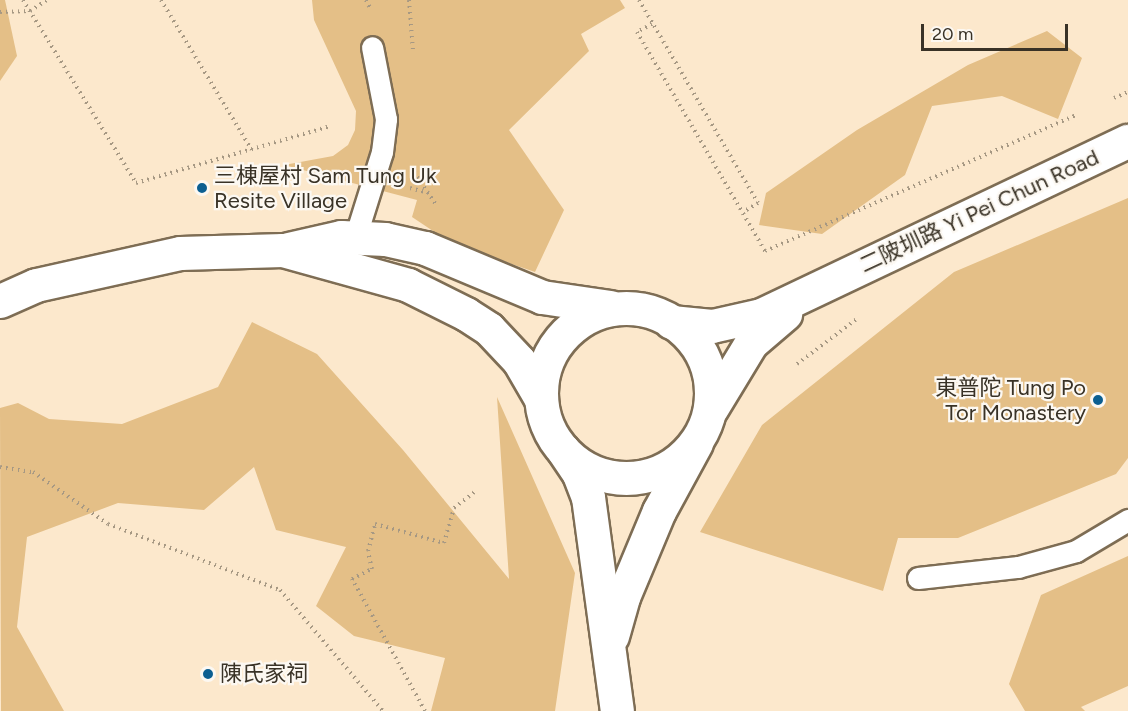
<!DOCTYPE html>
<meta charset="utf-8">
<style>
body{margin:0}
#map{position:relative;width:1128px;height:711px;overflow:hidden;background:#fce8cc;font-family:Figtree,"Noto Sans TC",sans-serif}
div>[style]{position:absolute}
[style*='--x']{left:calc(var(--x)*1px);top:calc(var(--y)*1px);width:calc(var(--w)*1px);rotate:calc(var(--a)*1deg)}
.green>*{inset:0;background:#e4bf87}
.path>*{height:4px;margin-top:-2px;transform-origin:0;background:repeating-linear-gradient(90deg,#a69883 0 1.5px,transparent 0 6px)}
.roads{filter:drop-shadow(2px 0 #7e6d54) drop-shadow(-2px 0 #7e6d54) drop-shadow(0 2px #7e6d54) drop-shadow(0 -2px #7e6d54)}
.service>*{height:21px;margin:-10.5px;padding:0 10.5px;transform-origin:10.5px;border-radius:10.5px;background:#fff}
.minor>*{height:33px;margin:-16.5px;padding:0 16.5px;transform-origin:16.5px;border-radius:16.5px;background:#fff}
.tertiary>*{height:33px;margin:-16.5px;padding:0 16.5px;transform-origin:16.5px;border-radius:16.5px;background:#fff}
.tertiary>.ring{margin:-16.5px;padding:0;box-sizing:content-box;background:none;border:33px solid #fff;border-radius:50%}
.dots>*{width:16px;height:16px;translate:-50% -50%;box-sizing:border-box;border:3px solid #fcf8f2;border-radius:50%}
span{translate:-50% -50%;white-space:nowrap;text-align:center;line-height:1.15;-webkit-text-stroke:4.5px #fcf8f2;paint-order:stroke}
.poi-label{font-size:22px;color:#393226}
.left{translate:0 -50%;text-align:left}
.right{translate:-100% -50%;text-align:right}
.street-label{font-size:22px;color:#393226}
.scale{position:absolute;left:921px;top:24px;width:147px;height:27px;box-sizing:border-box;border:3px solid #393226;border-top:0;padding-left:8px;font-size:18px;line-height:21px;white-space:nowrap;color:#393226;-webkit-text-stroke:4px #fcf8f2;paint-order:stroke}
</style>
<div id="map">
<div class="green">
<i style="clip-path:polygon(0 0,5px 0,17px 56px,0 81px)"></i>
<i style="clip-path:polygon(312px 0,620px 0,625px 8px,581px 34px,589px 51px,509px 130px,564px 210px,535px 272px,451px 243px,412px 217px,417px 200px,284px 165px,333px 156px,348px 145px,355px 130px,356px 111px,314px 20px)"></i>
<i style="clip-path:polygon(1047px 31px,1082px 58px,1058px 119px,1002px 96px,932px 106px,905px 175px,822px 234px,759px 225px,766px 193px,857px 130px,968px 65px)"></i>
<i style="clip-path:polygon(1128px 198px,1128px 458px,1116px 474px,958px 538px,898px 538px,883px 591px,700px 532px,762px 425px,954px 272px)"></i>
<i style="clip-path:polygon(252px 322px,317px 354px,403px 450px,509px 579px,497px 397px,575px 573px,555px 711px,431px 711px,445px 658px,354px 636px,316px 606px,346px 547px,276px 530px,254px 467px,204px 510px,118px 503px,27px 537px,17px 627px,64px 711px,1px 711px,0 408px,18px 403px,49px 419px,122px 424px,218px 387px)"></i>
<i style="clip-path:polygon(1128px 556px,1128px 686px,1081px 707px,1085px 711px,1025px 711px,1009px 684px,1041px 595px)"></i>
</div>
<div class="path">
<i style="--x:23;--y:0;--w:215;--a:58.3"></i>
<i style="--x:136;--y:183;--w:203;--a:-16.3"></i>
<i style="--x:161;--y:0;--w:175;--a:58.8"></i>
<i style="--x:366;--y:0;--w:11;--a:63"></i>
<i style="--x:409;--y:0;--w:50;--a:85.4"></i>
<i style="--x:639;--y:0;--w:235;--a:59.6"></i>
<i style="--x:758;--y:203;--w:17;--a:149"></i>
<i style="--x:0;--y:12;--w:30;--a:-2"></i>
<i style="--x:30;--y:11;--w:20;--a:-33"></i>
<i style="--x:652;--y:24;--w:17;--a:152"></i>
<i style="--x:637;--y:32;--w:254;--a:59.7"></i>
<i style="--x:765;--y:251;--w:340;--a:-23.6"></i>
<i style="--x:1114;--y:98;--w:15;--a:-23"></i>
<i style="--x:414;--y:172;--w:40;--a:56"></i>
<i style="--x:410;--y:188;--w:20;--a:15"></i>
<i style="--x:797;--y:364;--w:76;--a:-37"></i>
<i style="--x:0;--y:467;--w:33;--a:9"></i>
<i style="--x:33;--y:472;--w:91;--a:34.7"></i>
<i style="--x:108;--y:524;--w:184;--a:21"></i>
<i style="--x:280;--y:590;--w:159;--a:49.6"></i>
<i style="--x:425;--y:711;--w:151;--a:-118.9"></i>
<i style="--x:352;--y:579;--w:22;--a:-27"></i>
<i style="--x:372;--y:569;--w:18;--a:-103"></i>
<i style="--x:368;--y:551;--w:28;--a:-75"></i>
<i style="--x:375;--y:524;--w:72;--a:15.4"></i>
<i style="--x:444;--y:543;--w:36;--a:-74"></i>
<i style="--x:454;--y:508;--w:28;--a:-38"></i>
</div>
<div class="roads">
<div class="service">
<i style="--x:355;--y:238;--w:90;--a:-72.6"></i>
<i style="--x:382;--y:152;--w:33;--a:-83"></i>
<i style="--x:386;--y:119;--w:73;--a:-101"></i>
<i style="--x:918;--y:578;--w:101;--a:-6.3"></i>
<i style="--x:1018;--y:567;--w:60;--a:-15.4"></i>
<i style="--x:1076;--y:551;--w:61;--a:-30.8"></i>
</div>
<div class="minor">
<i style="--x:563;--y:450;--w:29;--a:56"></i>
<i style="--x:579;--y:474;--w:25;--a:69"></i>
<i style="--x:588;--y:497;--w:216;--a:82.3"></i>
<i style="--x:612;--y:636;--w:41;--a:-74.2"></i>
<i style="--x:623;--y:597;--w:93;--a:-67.3"></i>
<i style="--x:659;--y:511;--w:77;--a:-61.4"></i>
</div>
<div class="tertiary">
<i style="--x:288;--y:249;--w:54;--a:-12.8"></i>
<i style="--x:341;--y:237;--w:44;--a:2.6"></i>
<i style="--x:385;--y:239;--w:41;--a:12.7"></i>
<i style="--x:425;--y:248;--w:127;--a:22.7"></i>
<i style="--x:542;--y:297;--w:69;--a:8.4"></i>
<i style="--x:0;--y:301;--w:39;--a:-24"></i>
<i style="--x:36;--y:285;--w:148;--a:-12.5"></i>
<i style="--x:180;--y:253;--w:103;--a:-1.7"></i>
<i style="--x:283;--y:250;--w:130;--a:15.6"></i>
<i style="--x:408;--y:285;--w:65;--a:26.6"></i>
<i style="--x:466;--y:314;--w:27;--a:33"></i>
<i style="--x:489;--y:329;--w:44;--a:46.8"></i>
<i style="--x:519;--y:361;--w:44;--a:59.9"></i>
<i class="ring" style="left:541px;top:308px;width:137px;height:137px"></i>
<i style="--x:671;--y:322;--w:41;--a:5.6"></i>
<i style="--x:712;--y:326;--w:50;--a:-12.7"></i>
<i style="--x:761;--y:315;--w:406;--a:-25.4"></i>
<i style="--x:711;--y:409;--w:77;--a:-58.8"></i>
<i style="--x:751;--y:343;--w:45;--a:-40.5"></i>
</div>
</div>
<div class="dots">
<i style="left:202px;top:188px;background:#0c5f91"></i>
<i style="left:1098px;top:400px;background:#0c5f91"></i>
<i style="left:208px;top:674px;background:#0c5f91"></i>
</div>
<div class="poi-label">
<span class="left" style="left:214px;top:188px">三棟屋村 Sam Tung Uk<br>Resite Village</span>
<span class="right" style="left:1086px;top:400px">東普陀 Tung Po<br>Tor Monastery</span>
<span class="left" style="left:220px;top:674px">陳氏家祠</span>
</div>
<div class="street-label">
<span style="left:979px;top:211px;rotate:-25deg">二陂圳路 Yi Pei Chun Road</span>
</div>
<div class="scale">20 m</div>
</div>
